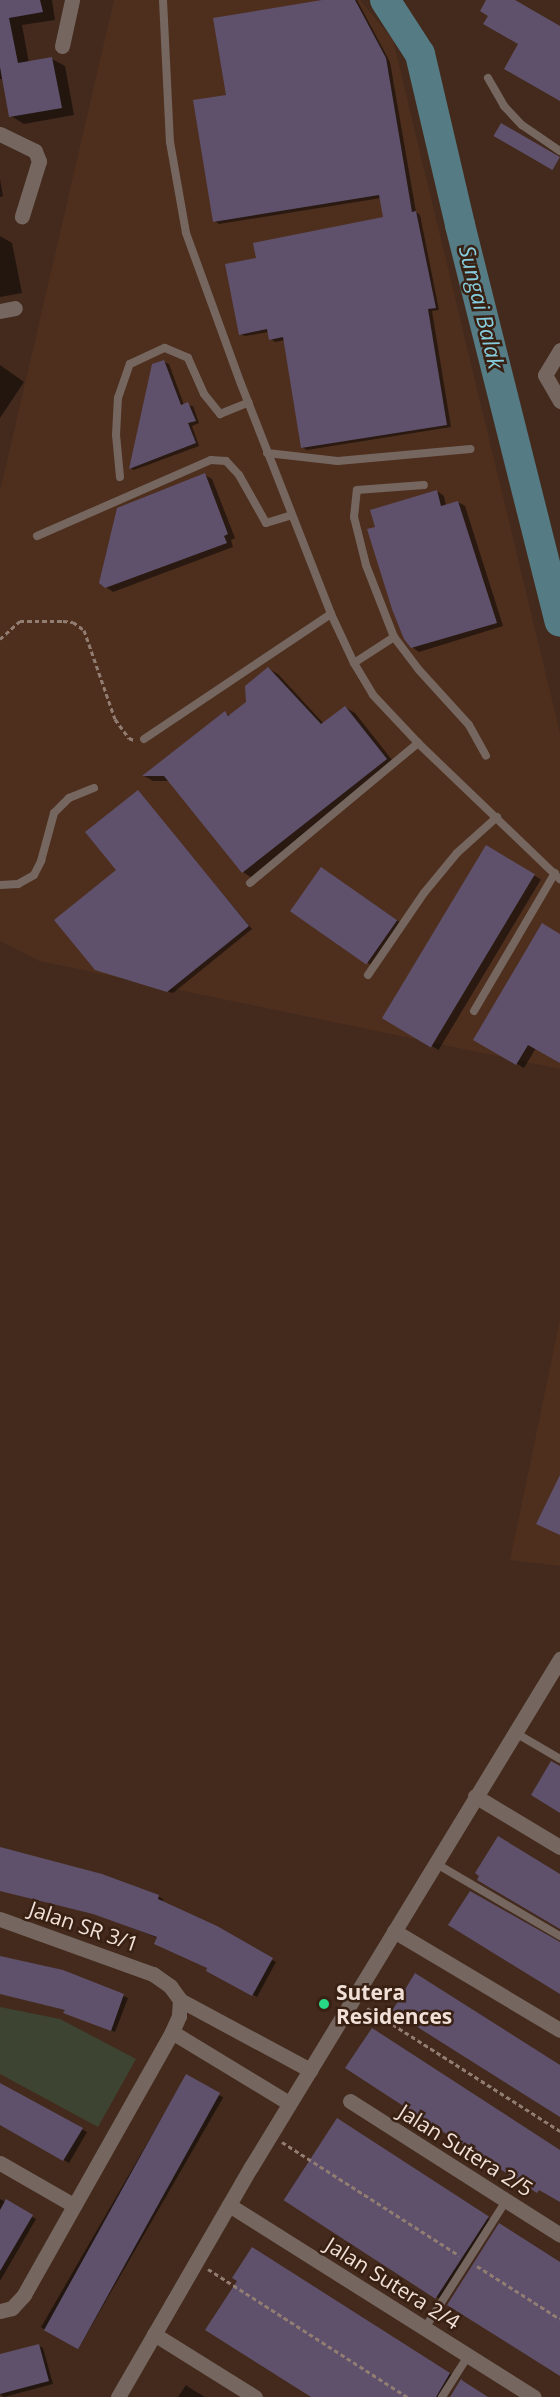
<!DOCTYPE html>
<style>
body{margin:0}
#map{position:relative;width:560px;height:2397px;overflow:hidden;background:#432a1d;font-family:"Open Sans",sans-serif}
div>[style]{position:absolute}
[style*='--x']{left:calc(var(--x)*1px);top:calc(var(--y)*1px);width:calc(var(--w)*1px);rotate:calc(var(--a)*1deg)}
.built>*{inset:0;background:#4e2f1e}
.green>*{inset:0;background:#3e4432}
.shadow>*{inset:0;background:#0007;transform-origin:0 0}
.river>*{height:30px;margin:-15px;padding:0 15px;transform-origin:15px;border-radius:15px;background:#557b84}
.building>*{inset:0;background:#5f516c;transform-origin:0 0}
.path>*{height:3px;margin-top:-1.5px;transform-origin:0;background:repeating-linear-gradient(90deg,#927d72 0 4.5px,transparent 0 7.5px)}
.service>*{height:8px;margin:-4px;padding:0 4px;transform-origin:4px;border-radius:4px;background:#756760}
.minor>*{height:15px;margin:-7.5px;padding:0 7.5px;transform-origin:7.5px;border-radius:7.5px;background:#756760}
.dots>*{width:16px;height:16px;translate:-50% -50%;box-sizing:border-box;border:3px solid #382013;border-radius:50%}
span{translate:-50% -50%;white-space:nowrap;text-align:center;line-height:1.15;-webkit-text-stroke:5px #382013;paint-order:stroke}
.street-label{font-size:21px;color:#f1e0d7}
.poi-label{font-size:21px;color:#f1e0d7;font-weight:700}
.left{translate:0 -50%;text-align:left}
.water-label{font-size:22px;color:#86cdde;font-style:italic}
</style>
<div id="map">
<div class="built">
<i style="clip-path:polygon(114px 0,360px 0,393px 40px,560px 733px,560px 1069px,39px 961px,0 941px,0 491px)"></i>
<i style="clip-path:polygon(560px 1319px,560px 1566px,510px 1560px)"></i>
</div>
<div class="green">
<i style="clip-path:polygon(0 2007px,60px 2019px,136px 2059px,98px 2127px,0 2074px)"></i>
</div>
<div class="shadow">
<i style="clip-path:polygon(0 0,52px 0,55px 20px,22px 25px,29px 63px,52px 59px,65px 66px,74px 115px,24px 124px,11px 116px,4px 79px,0 79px)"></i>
<i style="clip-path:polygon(331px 0,357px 0,390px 62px,416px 212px,420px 215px,439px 310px,432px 311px,451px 427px,307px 450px,302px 447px,285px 340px,275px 342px,271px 339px,269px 332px,245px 336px,240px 334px,258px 260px,385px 219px,381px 198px,219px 224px,215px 221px,228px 96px)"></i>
<i style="clip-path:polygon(0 179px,3px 196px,0 197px)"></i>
<i style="clip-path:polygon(0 236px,12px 243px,22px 293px,0 297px)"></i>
<i style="clip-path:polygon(164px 362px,169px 364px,184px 405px,193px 406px,199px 423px,192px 426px,199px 446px,134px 470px,130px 468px)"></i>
<i style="clip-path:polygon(0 365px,24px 382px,0 418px)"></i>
<i style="clip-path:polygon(205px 475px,212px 479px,235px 538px,231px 540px,233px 547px,113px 592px,106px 587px)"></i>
<i style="clip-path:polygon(437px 491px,444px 496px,446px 506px,458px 502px,465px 506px,503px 626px,419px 652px,412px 647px)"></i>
<i style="clip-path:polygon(269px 669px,278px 674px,324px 724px,345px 707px,355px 713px,396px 765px,252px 878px,243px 872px,170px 781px,153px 781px,144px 776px,225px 713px,231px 716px,248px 702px)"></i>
<i style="clip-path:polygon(138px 792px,252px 929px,173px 993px,96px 969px)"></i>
<i style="left:487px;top:847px;width:63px;height:199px;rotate:31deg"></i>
<i style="clip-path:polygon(329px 874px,404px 925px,375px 967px,368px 963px)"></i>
<i style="clip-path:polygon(560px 935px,560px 1062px,536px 1048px,524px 1068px,475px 1039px)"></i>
<i style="clip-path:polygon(0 1848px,101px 1875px,159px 1897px,163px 1899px,162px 1902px,216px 1927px,276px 1962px,257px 1997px,208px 1970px,209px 1968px,158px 1938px,99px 1915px,0 1890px)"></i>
<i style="clip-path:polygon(0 1957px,63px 1972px,128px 1998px,115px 2032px,70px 2015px,66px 2010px,0 1993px)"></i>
<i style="left:186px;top:2076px;width:43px;height:290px;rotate:30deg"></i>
<i style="clip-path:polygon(0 2084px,87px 2132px,69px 2163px,0 2123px)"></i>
<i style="left:337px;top:2120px;width:184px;height:94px;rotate:33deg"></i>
<i style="clip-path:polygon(0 2199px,36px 2219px,0 2281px)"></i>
<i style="clip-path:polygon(253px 2249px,454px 2376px,441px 2397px,314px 2397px,239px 2280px)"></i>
<i style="clip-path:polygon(39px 2346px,43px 2348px,53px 2384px,4px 2397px,0 2394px,0 2356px)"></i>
<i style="clip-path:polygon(186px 2385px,190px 2388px,205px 2397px,178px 2397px)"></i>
</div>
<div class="river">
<i style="--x:385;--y:0;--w:64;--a:57.1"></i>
<i style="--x:420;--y:54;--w:176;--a:76.8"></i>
<i style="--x:460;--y:225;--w:409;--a:75.9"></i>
</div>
<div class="building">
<i style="clip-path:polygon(0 0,40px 0,43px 12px,9px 18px,18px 63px,52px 57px,62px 108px,9px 117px,0 67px)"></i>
<i style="clip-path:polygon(322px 0,355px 0,386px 58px,412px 212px,416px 211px,436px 308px,428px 309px,447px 425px,301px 448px,283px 337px,269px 340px,267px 329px,239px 335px,225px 264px,256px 258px,253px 243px,383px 217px,379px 195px,213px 222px,193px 100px,226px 95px,213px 18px)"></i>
<i style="clip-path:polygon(486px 0,515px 0,560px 26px,560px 101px,504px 69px,518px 44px,483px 24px,488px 16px,480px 11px)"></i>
<i style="left:501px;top:123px;width:68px;height:15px;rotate:30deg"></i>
<i style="clip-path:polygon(164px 360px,181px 405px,188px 402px,196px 421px,188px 423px,196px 443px,129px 469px,152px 364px)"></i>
<i style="clip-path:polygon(205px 473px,228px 534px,224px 536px,227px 543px,105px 588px,99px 583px,117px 508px)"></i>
<i style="clip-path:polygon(437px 490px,441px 506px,458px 501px,497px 623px,411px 648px,404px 639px,392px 609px,367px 529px,375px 527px,370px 510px)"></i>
<i style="clip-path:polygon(268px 667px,321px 724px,345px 706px,387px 759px,242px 873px,164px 776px,142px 776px,225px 711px,228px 716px,246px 702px,245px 686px)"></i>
<i style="clip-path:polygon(138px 790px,249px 926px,167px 992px,95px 970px,54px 920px,116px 870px,85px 832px)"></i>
<i style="left:486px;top:845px;width:57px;height:202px;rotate:31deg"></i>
<i style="left:321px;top:867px;width:93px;height:54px;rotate:35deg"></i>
<i style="clip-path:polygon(542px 923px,560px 934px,560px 1063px,528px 1045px,516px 1065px,473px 1040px)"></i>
<i style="clip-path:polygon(560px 1475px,560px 1535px,536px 1524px)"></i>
<i style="clip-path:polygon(551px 1761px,560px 1766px,560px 1813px,531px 1795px)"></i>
<i style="clip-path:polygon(498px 1836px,560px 1874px,560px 1929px,477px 1880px,479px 1876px,475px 1873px)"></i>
<i style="clip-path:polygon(0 1847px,102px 1874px,159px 1895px,158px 1899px,217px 1926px,273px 1958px,252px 1996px,206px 1971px,207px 1968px,154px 1944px,157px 1937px,93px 1914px,0 1891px)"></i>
<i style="clip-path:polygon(470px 1891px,560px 1942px,560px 1994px,448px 1925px)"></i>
<i style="clip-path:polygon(0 1956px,63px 1970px,124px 1994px,111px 2031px,63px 2013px,65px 2010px,0 1994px)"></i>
<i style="clip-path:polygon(415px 1973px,560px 2065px,560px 2117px,392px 2011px)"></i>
<i style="clip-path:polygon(372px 2028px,560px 2150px,560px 2202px,539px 2190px,537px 2193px,345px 2068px)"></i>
<i style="left:186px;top:2074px;width:39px;height:293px;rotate:29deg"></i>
<i style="clip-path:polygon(0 2083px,83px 2128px,63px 2161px,0 2125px)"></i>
<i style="left:337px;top:2118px;width:181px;height:98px;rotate:33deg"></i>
<i style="clip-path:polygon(6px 2199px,33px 2215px,0 2271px,0 2210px)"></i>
<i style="clip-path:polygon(499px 2223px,560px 2262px,560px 2376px,447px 2305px)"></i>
<i style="clip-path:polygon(252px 2247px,450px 2373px,436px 2397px,311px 2397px,205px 2330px,237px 2281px,232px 2278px)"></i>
<i style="clip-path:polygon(39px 2344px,49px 2381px,0 2394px,0 2354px)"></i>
<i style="clip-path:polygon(461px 2379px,463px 2381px,488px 2397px,450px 2397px)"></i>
</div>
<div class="path">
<i style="--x:0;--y:639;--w:27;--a:-42"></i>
<i style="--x:20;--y:621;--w:43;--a:0"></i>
<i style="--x:63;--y:621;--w:10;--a:6"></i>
<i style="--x:73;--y:622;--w:14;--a:36"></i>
<i style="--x:84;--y:630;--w:94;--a:70.8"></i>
<i style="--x:115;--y:719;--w:24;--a:54"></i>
<i style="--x:129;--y:738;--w:5;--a:22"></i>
<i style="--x:367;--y:2008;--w:229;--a:32.5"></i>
<i style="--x:282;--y:2142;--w:210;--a:32.6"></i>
<i style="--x:477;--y:2266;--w:98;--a:32.6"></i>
<i style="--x:208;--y:2269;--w:237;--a:32.7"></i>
</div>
<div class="service">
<i style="--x:163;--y:0;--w:142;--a:87.2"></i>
<i style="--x:170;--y:142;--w:92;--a:80"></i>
<i style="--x:186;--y:233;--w:161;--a:70"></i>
<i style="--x:241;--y:384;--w:247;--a:68.6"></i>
<i style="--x:331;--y:614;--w:54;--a:64.9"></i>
<i style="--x:354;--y:663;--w:37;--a:59"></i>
<i style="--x:373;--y:695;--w:66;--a:46.8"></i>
<i style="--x:418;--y:743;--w:197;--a:43.8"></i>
<i style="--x:488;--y:78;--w:32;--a:60"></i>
<i style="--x:504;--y:106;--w:26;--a:47"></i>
<i style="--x:522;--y:125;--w:46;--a:34.4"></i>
<i style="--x:267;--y:453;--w:71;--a:6.4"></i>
<i style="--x:338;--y:461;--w:133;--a:-5.2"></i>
<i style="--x:120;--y:477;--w:42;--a:-95.4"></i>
<i style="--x:116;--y:435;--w:37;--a:-87"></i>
<i style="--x:118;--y:398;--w:36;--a:-71"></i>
<i style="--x:130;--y:364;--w:38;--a:-25"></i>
<i style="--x:165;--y:348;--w:25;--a:23"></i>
<i style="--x:188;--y:358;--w:39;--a:66"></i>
<i style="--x:204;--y:394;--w:26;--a:51"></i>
<i style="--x:220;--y:414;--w:31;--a:-22"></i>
<i style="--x:37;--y:536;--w:190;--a:-23.6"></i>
<i style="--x:211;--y:460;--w:15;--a:4"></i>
<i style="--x:226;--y:461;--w:19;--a:47"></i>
<i style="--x:239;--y:475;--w:55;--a:60.6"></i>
<i style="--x:266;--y:523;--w:27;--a:-17"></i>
<i style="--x:394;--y:637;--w:41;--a:52.9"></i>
<i style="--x:419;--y:670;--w:74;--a:47.7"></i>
<i style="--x:469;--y:725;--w:35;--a:61"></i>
<i style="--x:354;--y:663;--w:48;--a:-33"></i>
<i style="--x:394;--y:637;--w:77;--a:-111.3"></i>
<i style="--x:366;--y:565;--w:49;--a:-104"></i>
<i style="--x:354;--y:517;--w:27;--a:-84"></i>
<i style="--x:357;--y:490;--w:67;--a:-4.3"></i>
<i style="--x:144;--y:739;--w:225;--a:-33.8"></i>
<i style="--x:250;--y:883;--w:219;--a:-39.8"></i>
<i style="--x:0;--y:885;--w:18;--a:-3"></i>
<i style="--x:18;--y:884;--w:18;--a:-29"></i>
<i style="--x:34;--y:875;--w:16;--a:-63"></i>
<i style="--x:41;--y:861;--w:50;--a:-74.8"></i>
<i style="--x:54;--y:813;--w:21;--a:-45"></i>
<i style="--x:69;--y:798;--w:27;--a:-22"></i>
<i style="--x:368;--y:975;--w:99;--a:-55.7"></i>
<i style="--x:424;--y:893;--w:52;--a:-50.5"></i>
<i style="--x:457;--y:853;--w:54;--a:-42"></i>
<i style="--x:474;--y:1011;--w:160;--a:-59.6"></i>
<i style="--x:514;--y:1732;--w:53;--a:30.4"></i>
<i style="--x:435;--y:1863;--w:145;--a:30.3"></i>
<i style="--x:425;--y:2328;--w:151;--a:-57.5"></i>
<i style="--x:442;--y:2397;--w:49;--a:-57.6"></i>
</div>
<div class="minor">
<i style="--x:62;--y:46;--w:47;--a:-77.7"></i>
<i style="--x:0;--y:134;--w:39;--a:26"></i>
<i style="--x:35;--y:151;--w:11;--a:68"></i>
<i style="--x:39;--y:161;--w:58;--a:107.2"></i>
<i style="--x:0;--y:311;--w:15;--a:-11"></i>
<i style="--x:560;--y:350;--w:29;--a:121"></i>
<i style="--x:545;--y:375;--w:30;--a:60"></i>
<i style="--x:475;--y:1796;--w:99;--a:31"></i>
<i style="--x:0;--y:1919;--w:163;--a:19.8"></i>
<i style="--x:153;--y:1974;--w:21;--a:35"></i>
<i style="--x:170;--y:1986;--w:17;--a:54"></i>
<i style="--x:180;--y:2000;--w:16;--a:94"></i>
<i style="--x:179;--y:2016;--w:17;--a:114"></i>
<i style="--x:172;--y:2032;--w:302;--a:119.4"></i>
<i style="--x:24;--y:2295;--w:18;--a:133"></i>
<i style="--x:12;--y:2308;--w:12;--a:166"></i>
<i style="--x:394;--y:1931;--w:193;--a:30.8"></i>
<i style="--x:180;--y:2000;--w:148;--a:28.3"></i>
<i style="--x:172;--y:2032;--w:137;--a:31.3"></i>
<i style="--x:350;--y:2101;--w:249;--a:32.5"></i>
<i style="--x:0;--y:2163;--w:84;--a:29.9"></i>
<i style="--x:229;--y:2205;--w:360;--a:32.2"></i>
<i style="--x:154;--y:2334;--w:119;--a:32"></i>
<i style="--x:118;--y:2397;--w:266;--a:-60"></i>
<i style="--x:251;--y:2167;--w:595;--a:-58.69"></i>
</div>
<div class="dots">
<i style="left:324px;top:2004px;background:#29d885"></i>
</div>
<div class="street-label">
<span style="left:84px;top:1926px;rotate:19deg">Jalan SR 3/1</span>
<span style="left:466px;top:2150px;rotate:32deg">Jalan Sutera 2/5</span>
<span style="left:393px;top:2283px;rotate:32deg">Jalan Sutera 2/4</span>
</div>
<div class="poi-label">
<span class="left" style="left:336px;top:2004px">Sutera<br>Residences</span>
</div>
<div class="water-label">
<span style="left:482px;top:307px;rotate:76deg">Sungai Balak</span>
</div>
</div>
